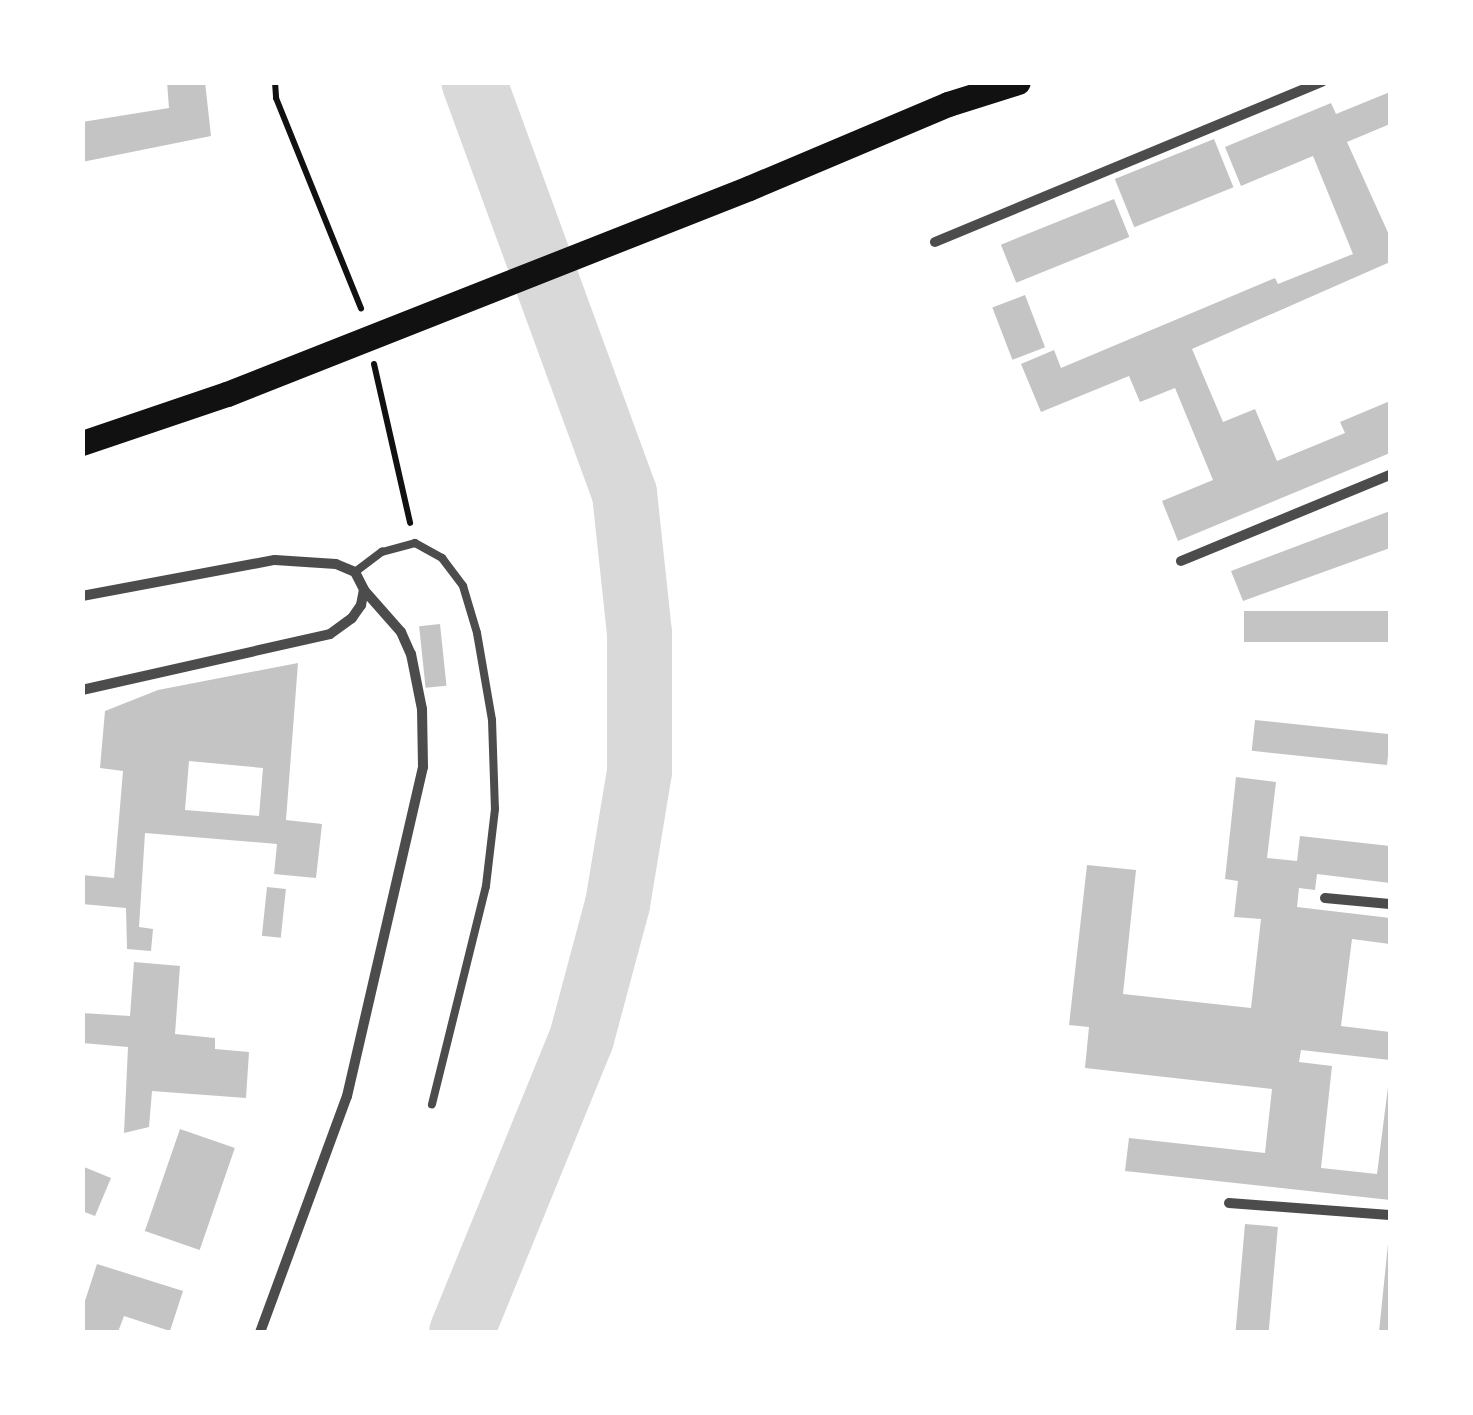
<!DOCTYPE html>
<style>
body{margin:0}
#map{position:relative;width:1473px;height:1415px;overflow:hidden;background:#fff;font-family:"DM Sans",sans-serif}
div>[style]{position:absolute}
[style*='--x']{left:calc(var(--x)*1px);top:calc(var(--y)*1px);width:calc(var(--w)*1px);rotate:calc(var(--a)*1deg)}
.river>*{height:65px;margin:-32.5px;padding:0 32.5px;transform-origin:32.5px;border-radius:32.5px;background:#d9d9d9}
.building>*{inset:0;background:#c4c4c4;transform-origin:0 0}
.path>*{height:6px;margin:-3px;padding:0 3px;transform-origin:3px;border-radius:3px;background:#111}
.service>*{height:8px;margin:-4px;padding:0 4px;transform-origin:4px;border-radius:4px;background:#4c4c4c}
.minor>*{height:10px;margin:-5px;padding:0 5px;transform-origin:5px;border-radius:5px;background:#4c4c4c}
.primary>*{height:25px;margin:-12.5px;padding:0 12.5px;transform-origin:12.5px;border-radius:12.5px;background:#111}
span{translate:-50% -50%;white-space:nowrap;text-align:center;line-height:1.15;-webkit-text-stroke:9px #fff;paint-order:stroke}
.frame{position:absolute;inset:0;border:85px solid #fff;pointer-events:none}
</style>
<div id="map">
<div class="river">
<i style="--x:461;--y:1332;--w:318;--a:-67.8"></i>
<i style="--x:581;--y:1038;--w:139;--a:-75"></i>
<i style="--x:617;--y:904;--w:135;--a:-80.6"></i>
<i style="--x:639;--y:771;--w:138;--a:-90"></i>
<i style="--x:639;--y:633;--w:141;--a:-96.1"></i>
<i style="--x:624;--y:493;--w:438;--a:-110.1"></i>
</div>
<div class="building">
<i style="clip-path:polygon(167px 82px,205px 82px,211px 136px,82px 162px,82px 122px,169px 108px)"></i>
<i style="clip-path:polygon(1390px 92px,1390px 124px,1347px 142px,1390px 237px,1390px 262px,1192px 349px,1223px 422px,1255px 409px,1277px 461px,1345px 433px,1340px 422px,1390px 401px,1390px 453px,1178px 541px,1162px 501px,1213px 480px,1175px 388px,1140px 402px,1129px 376px,1041px 412px,1021px 364px,1054px 350px,1061px 368px,1275px 278px,1278px 284px,1353px 254px,1313px 156px,1241px 186px,1225px 147px,1331px 103px,1336px 114px)"></i>
<i style="left:1214px;top:139px;width:52px;height:107px;rotate:68deg"></i>
<i style="left:1114px;top:199px;width:41px;height:122px;rotate:68deg"></i>
<i style="left:1025px;top:295px;width:56px;height:35px;rotate:69deg"></i>
<i style="clip-path:polygon(1390px 511px,1390px 548px,1243px 601px,1231px 571px)"></i>
<i style="left:1390px;top:611px;width:31px;height:146px;rotate:90deg"></i>
<i style="left:440px;top:624px;width:62px;height:21px;rotate:84deg"></i>
<i style="clip-path:polygon(evenodd,298px 663px,286px 820px,322px 824px,316px 878px,274px 874px,277px 844px,145px 833px,139px 927px,153px 929px,151px 951px,127px 949px,126px 908px,82px 904px,82px 875px,114px 878px,123px 771px,100px 768px,105px 711px,158px 690px,298px 663px,189px 761px,263px 768px,259px 816px,185px 810px,189px 761px)"></i>
<i style="left:1255px;top:720px;width:136px;height:31px;rotate:6deg"></i>
<i style="clip-path:polygon(1236px 777px,1276px 782px,1267px 858px,1297px 861px,1300px 836px,1390px 846px,1390px 883px,1317px 874px,1315px 890px,1299px 888px,1297px 907px,1390px 918px,1390px 944px,1352px 939px,1341px 1026px,1390px 1032px,1390px 1060px,1301px 1050px,1299px 1062px,1332px 1066px,1321px 1168px,1377px 1174px,1390px 1071px,1390px 1200px,1125px 1171px,1129px 1138px,1265px 1153px,1272px 1089px,1085px 1068px,1089px 1027px,1069px 1025px,1087px 865px,1136px 870px,1123px 994px,1251px 1008px,1261px 919px,1234px 917px,1238px 881px,1225px 879px)"></i>
<i style="left:267px;top:887px;width:19px;height:49px;rotate:6deg"></i>
<i style="clip-path:polygon(134px 962px,180px 966px,175px 1034px,215px 1038px,215px 1049px,249px 1052px,246px 1098px,152px 1091px,149px 1127px,124px 1133px,128px 1047px,82px 1043px,82px 1013px,130px 1016px)"></i>
<i style="left:180px;top:1129px;width:58px;height:108px;rotate:19deg"></i>
<i style="clip-path:polygon(84px 1167px,111px 1178px,95px 1216px,82px 1211px)"></i>
<i style="left:1245px;top:1224px;width:33px;height:109px;rotate:5deg"></i>
<i style="clip-path:polygon(1388px 1244px,1390px 1332px,1379px 1332px)"></i>
<i style="clip-path:polygon(97px 1264px,183px 1291px,170px 1331px,124px 1316px,118px 1332px,82px 1332px,82px 1310px)"></i>
</div>
<div class="path">
<i style="--x:275;--y:82;--w:16;--a:86"></i>
<i style="--x:276;--y:98;--w:227;--a:68"></i>
<i style="--x:374;--y:364;--w:163;--a:77.2"></i>
</div>
<div class="service">
<i style="--x:355;--y:572;--w:34;--a:-37"></i>
<i style="--x:382;--y:552;--w:34;--a:-15"></i>
<i style="--x:415;--y:543;--w:31;--a:29"></i>
<i style="--x:442;--y:558;--w:35;--a:53"></i>
<i style="--x:463;--y:586;--w:49;--a:73.4"></i>
<i style="--x:477;--y:633;--w:88;--a:80.2"></i>
<i style="--x:492;--y:720;--w:89;--a:88.1"></i>
<i style="--x:495;--y:809;--w:78;--a:96.7"></i>
<i style="--x:486;--y:886;--w:225;--a:103.9"></i>
</div>
<div class="minor">
<i style="--x:935;--y:242;--w:419;--a:-22.5"></i>
<i style="--x:1181;--y:561;--w:226;--a:-22.4"></i>
<i style="--x:82;--y:596;--w:196;--a:-10.6"></i>
<i style="--x:275;--y:560;--w:61;--a:3.8"></i>
<i style="--x:336;--y:564;--w:21;--a:23"></i>
<i style="--x:355;--y:572;--w:20;--a:63"></i>
<i style="--x:82;--y:690;--w:254;--a:-12.7"></i>
<i style="--x:330;--y:634;--w:27;--a:-36"></i>
<i style="--x:352;--y:618;--w:16;--a:-55"></i>
<i style="--x:361;--y:605;--w:15;--a:-79"></i>
<i style="--x:364;--y:590;--w:56;--a:48.6"></i>
<i style="--x:401;--y:632;--w:24;--a:66"></i>
<i style="--x:411;--y:654;--w:56;--a:78.7"></i>
<i style="--x:422;--y:709;--w:58;--a:89"></i>
<i style="--x:423;--y:767;--w:338;--a:103"></i>
<i style="--x:347;--y:1096;--w:252;--a:110.2"></i>
<i style="--x:1325;--y:898;--w:65;--a:5.3"></i>
<i style="--x:1229;--y:1203;--w:161;--a:4.3"></i>
</div>
<div class="primary">
<i style="--x:82;--y:443;--w:153;--a:-18.7"></i>
<i style="--x:227;--y:394;--w:561;--a:-21.54"></i>
<i style="--x:749;--y:188;--w:216;--a:-22.9"></i>
<i style="--x:948;--y:104;--w:73;--a:-17.4"></i>
</div>
<div class="frame"></div>
</div>
